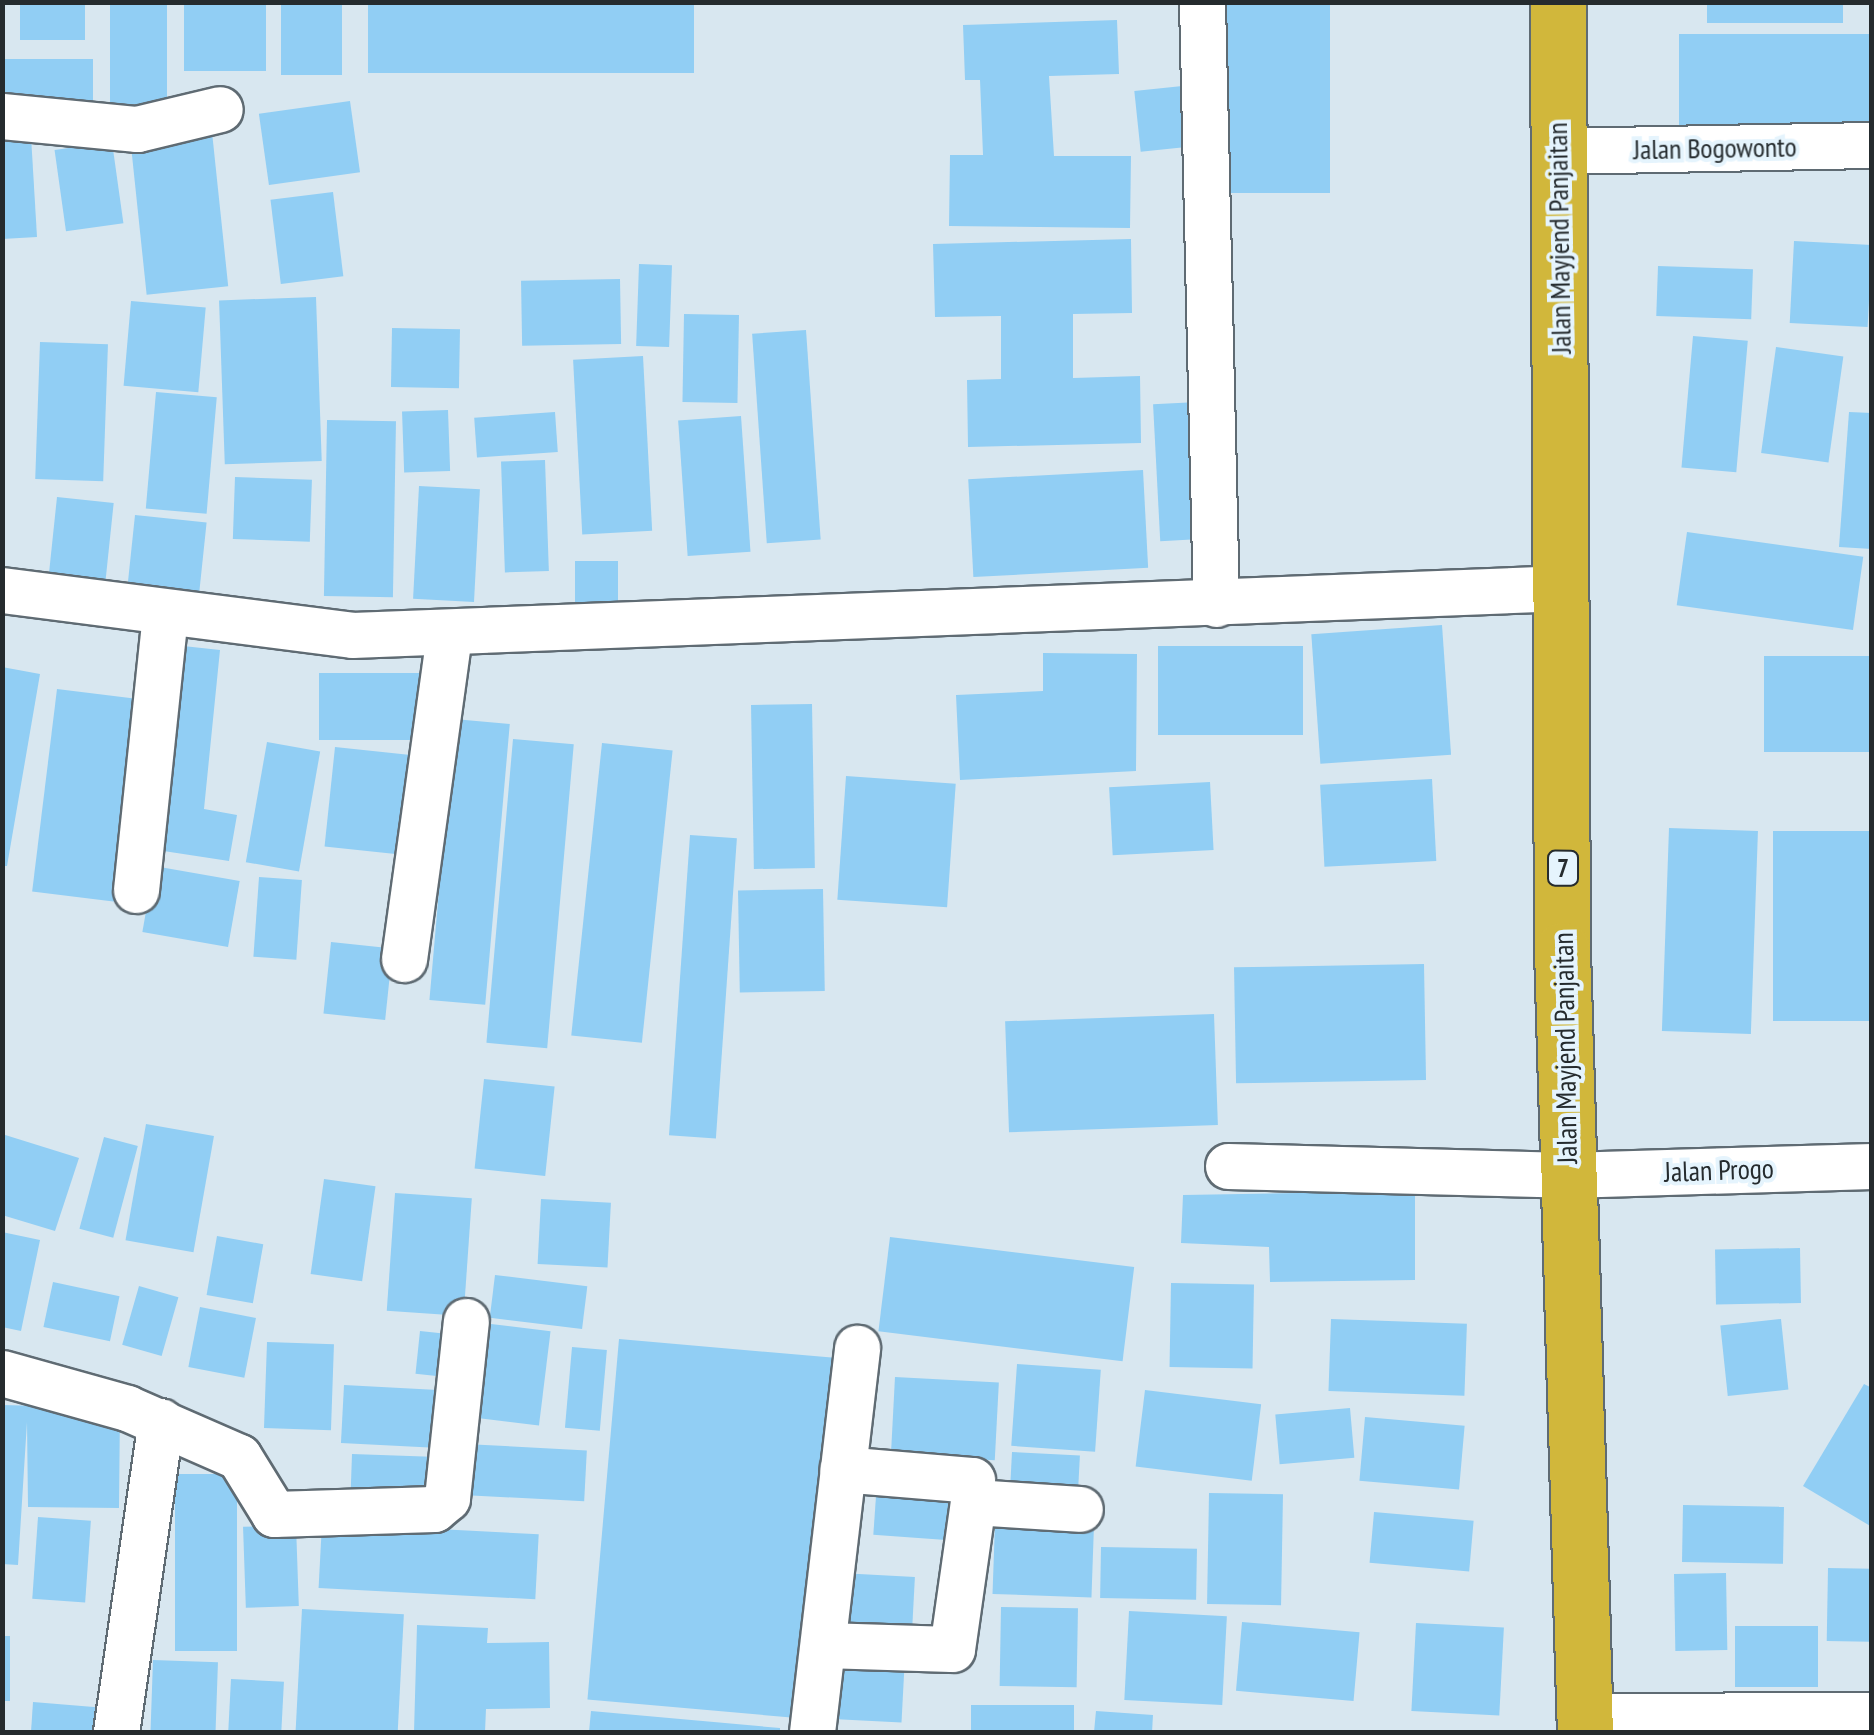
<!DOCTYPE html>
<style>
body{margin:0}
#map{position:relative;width:1874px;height:1735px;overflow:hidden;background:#d8e7f0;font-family:"PT Sans Narrow",sans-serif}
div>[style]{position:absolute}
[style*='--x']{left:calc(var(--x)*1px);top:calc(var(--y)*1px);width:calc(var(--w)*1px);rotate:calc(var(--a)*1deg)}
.building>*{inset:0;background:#91cef4;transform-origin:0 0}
.roads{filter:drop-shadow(2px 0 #5f6b73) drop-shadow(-2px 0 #5f6b73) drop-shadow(0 2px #5f6b73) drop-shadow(0 -2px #5f6b73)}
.street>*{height:45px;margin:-22.5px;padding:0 22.5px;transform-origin:22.5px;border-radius:22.5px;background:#fff}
.highway>*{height:55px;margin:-27.5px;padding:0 27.5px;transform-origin:27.5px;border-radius:27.5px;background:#d1b73b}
span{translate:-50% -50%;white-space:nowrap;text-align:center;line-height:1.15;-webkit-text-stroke:8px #e5f4fd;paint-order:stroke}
.shield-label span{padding:2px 8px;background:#e5f4fd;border:2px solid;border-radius:8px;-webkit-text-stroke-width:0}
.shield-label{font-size:25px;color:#252b2e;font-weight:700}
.street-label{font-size:28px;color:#252b2e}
.frame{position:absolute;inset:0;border:5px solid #252b2e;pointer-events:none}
</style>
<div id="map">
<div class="building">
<i style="left:20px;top:2px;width:65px;height:38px"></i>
<i style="left:110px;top:2px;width:57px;height:102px"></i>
<i style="left:184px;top:2px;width:82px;height:69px"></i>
<i style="left:281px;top:2px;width:61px;height:73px"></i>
<i style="left:368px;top:2px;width:326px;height:71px"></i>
<i style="left:1222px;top:2px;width:108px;height:191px"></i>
<i style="left:1707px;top:3px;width:136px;height:20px"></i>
<i style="clip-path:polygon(1117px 20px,1119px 74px,1049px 76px,1054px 156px,1131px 156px,1130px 228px,949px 226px,950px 155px,983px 155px,980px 80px,965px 80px,963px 25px)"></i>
<i style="left:1872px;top:34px;width:93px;height:193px;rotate:90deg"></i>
<i style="left:2px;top:59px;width:91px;height:51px"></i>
<i style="left:1192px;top:85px;width:61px;height:58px;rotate:84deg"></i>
<i style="left:350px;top:101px;width:72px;height:92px;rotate:82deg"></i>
<i style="left:212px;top:132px;width:155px;height:82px;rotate:84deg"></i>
<i style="clip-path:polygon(31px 136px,37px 237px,2px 239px,2px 138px)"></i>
<i style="left:112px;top:142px;width:82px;height:58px;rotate:82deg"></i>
<i style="left:333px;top:192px;width:85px;height:63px;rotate:83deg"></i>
<i style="clip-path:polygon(1131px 239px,1132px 313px,1073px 314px,1073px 378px,1140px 376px,1141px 443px,968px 447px,967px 380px,1001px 379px,1001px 316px,935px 317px,933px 244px)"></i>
<i style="left:1794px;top:241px;width:78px;height:82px;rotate:3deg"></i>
<i style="left:639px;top:264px;width:33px;height:82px;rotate:2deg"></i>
<i style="left:1658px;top:266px;width:95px;height:50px;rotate:2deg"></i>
<i style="left:620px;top:279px;width:65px;height:99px;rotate:89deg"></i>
<i style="left:316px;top:297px;width:164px;height:97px;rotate:88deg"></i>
<i style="left:131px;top:301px;width:75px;height:85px;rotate:5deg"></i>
<i style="left:684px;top:314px;width:55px;height:88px;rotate:1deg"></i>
<i style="left:392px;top:328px;width:68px;height:59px;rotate:1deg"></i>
<i style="left:806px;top:330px;width:210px;height:54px;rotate:86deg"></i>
<i style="left:1693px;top:336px;width:55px;height:132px;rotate:5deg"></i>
<i style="left:40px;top:342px;width:68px;height:137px;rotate:2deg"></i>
<i style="left:1776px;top:347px;width:68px;height:107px;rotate:8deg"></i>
<i style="left:643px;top:356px;width:175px;height:70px;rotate:87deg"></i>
<i style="left:156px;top:392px;width:61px;height:117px;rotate:5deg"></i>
<i style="left:1198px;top:402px;width:137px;height:45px;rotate:87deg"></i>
<i style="left:448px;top:410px;width:61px;height:46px;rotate:88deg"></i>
<i style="left:555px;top:412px;width:40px;height:81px;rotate:86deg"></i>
<i style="clip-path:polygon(1849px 412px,1872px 413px,1872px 549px,1839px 547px)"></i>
<i style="left:741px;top:416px;width:136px;height:63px;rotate:86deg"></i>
<i style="left:327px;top:420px;width:69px;height:176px;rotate:1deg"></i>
<i style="left:545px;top:460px;width:111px;height:44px;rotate:88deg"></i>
<i style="left:1143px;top:470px;width:98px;height:175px;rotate:87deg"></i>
<i style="left:235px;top:477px;width:77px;height:62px;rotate:2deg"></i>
<i style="left:419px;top:486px;width:61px;height:113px;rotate:3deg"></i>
<i style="left:57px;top:497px;width:57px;height:84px;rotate:6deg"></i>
<i style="left:135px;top:515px;width:72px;height:82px;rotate:6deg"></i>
<i style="left:1687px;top:532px;width:178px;height:74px;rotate:8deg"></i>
<i style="left:575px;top:561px;width:43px;height:53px"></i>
<i style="left:1442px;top:625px;width:130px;height:131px;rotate:86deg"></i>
<i style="clip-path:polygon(174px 645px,220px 650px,204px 809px,237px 815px,229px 861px,157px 850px)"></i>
<i style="left:1158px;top:646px;width:145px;height:89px"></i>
<i style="clip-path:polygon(1043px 653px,1137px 654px,1136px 771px,960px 780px,956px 695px,1043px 691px)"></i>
<i style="left:1872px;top:656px;width:96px;height:108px;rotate:90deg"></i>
<i style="clip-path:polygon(2px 667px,40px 674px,7px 866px,2px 866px)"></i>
<i style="left:319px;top:673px;width:105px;height:67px"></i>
<i style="left:57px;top:689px;width:96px;height:204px;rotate:7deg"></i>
<i style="left:812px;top:704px;width:164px;height:61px;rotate:89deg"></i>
<i style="left:454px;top:719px;width:56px;height:282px;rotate:5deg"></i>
<i style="left:513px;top:739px;width:61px;height:305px;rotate:5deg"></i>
<i style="left:267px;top:742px;width:54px;height:122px;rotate:10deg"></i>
<i style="left:602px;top:743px;width:71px;height:294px;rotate:6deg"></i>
<i style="left:335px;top:747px;width:76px;height:100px;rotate:6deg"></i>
<i style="left:846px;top:776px;width:110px;height:124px;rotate:4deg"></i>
<i style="left:1432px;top:779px;width:82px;height:112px;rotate:87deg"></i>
<i style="left:1210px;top:782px;width:68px;height:101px;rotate:87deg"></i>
<i style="left:1669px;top:828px;width:89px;height:203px;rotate:2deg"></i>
<i style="left:1872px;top:831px;width:190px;height:99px;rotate:90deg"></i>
<i style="left:690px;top:835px;width:47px;height:301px;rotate:4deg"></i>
<i style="left:154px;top:866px;width:87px;height:67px;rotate:10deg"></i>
<i style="left:259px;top:877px;width:43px;height:80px;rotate:4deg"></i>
<i style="left:823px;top:889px;width:102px;height:85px;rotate:89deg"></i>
<i style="left:331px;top:942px;width:62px;height:72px;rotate:6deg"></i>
<i style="left:1424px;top:964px;width:116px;height:190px;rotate:89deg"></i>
<i style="left:1214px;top:1014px;width:111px;height:209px;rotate:88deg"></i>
<i style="left:484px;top:1079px;width:71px;height:90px;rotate:6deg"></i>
<i style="left:146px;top:1124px;width:69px;height:118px;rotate:10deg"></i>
<i style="clip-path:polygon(2px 1134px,79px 1158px,55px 1231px,2px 1215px)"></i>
<i style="left:104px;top:1137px;width:35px;height:95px;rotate:15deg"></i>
<i style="left:324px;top:1179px;width:52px;height:96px;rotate:8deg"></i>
<i style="clip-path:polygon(1415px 1191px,1415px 1280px,1270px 1282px,1269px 1247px,1181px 1243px,1183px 1195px)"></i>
<i style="left:395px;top:1193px;width:77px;height:118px;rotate:4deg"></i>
<i style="left:541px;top:1199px;width:70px;height:65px;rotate:3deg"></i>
<i style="clip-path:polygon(2px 1232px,40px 1240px,21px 1331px,2px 1327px)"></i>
<i style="left:217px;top:1236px;width:47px;height:60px;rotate:10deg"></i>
<i style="left:890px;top:1237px;width:246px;height:95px;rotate:7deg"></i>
<i style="left:1800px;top:1248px;width:55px;height:85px;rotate:89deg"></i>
<i style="left:495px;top:1275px;width:93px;height:43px;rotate:7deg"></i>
<i style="left:53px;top:1282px;width:68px;height:46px;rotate:12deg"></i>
<i style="left:1171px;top:1283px;width:83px;height:84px;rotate:1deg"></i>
<i style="left:139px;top:1286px;width:41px;height:61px;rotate:16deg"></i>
<i style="left:200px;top:1307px;width:57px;height:61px;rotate:11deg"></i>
<i style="left:1331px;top:1319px;width:136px;height:72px;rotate:2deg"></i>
<i style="left:1781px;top:1319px;width:71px;height:61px;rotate:84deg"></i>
<i style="left:491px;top:1324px;width:60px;height:95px;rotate:7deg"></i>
<i style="left:420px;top:1331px;width:40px;height:43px;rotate:6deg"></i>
<i style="left:619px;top:1339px;width:222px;height:362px;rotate:5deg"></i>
<i style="left:267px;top:1342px;width:67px;height:86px;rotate:2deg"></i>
<i style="left:572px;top:1347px;width:35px;height:81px;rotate:5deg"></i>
<i style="left:1017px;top:1364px;width:84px;height:82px;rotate:4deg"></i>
<i style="left:895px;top:1377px;width:104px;height:78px;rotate:3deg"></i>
<i style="clip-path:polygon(1864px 1384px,1872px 1388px,1872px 1527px,1803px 1486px)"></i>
<i style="left:344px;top:1385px;width:108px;height:58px;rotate:3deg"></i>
<i style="left:1145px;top:1390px;width:117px;height:77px;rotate:7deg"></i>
<i style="clip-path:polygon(2px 1405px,120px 1408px,119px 1508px,28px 1507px,27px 1422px,18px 1565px,2px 1564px)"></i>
<i style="left:1350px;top:1408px;width:50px;height:75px;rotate:85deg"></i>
<i style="left:1365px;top:1417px;width:100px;height:64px;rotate:5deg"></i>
<i style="left:465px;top:1444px;width:122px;height:51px;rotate:3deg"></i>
<i style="left:1012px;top:1452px;width:68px;height:39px;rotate:3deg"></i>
<i style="left:352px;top:1454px;width:86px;height:42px;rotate:2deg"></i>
<i style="left:175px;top:1474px;width:62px;height:177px"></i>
<i style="left:877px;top:1482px;width:73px;height:53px;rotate:4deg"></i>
<i style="left:1209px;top:1493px;width:74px;height:111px;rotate:1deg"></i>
<i style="left:1683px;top:1505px;width:101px;height:57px;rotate:1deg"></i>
<i style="left:1374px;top:1512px;width:100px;height:51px;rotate:5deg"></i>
<i style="left:38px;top:1517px;width:53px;height:82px;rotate:4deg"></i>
<i style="left:322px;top:1523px;width:217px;height:65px;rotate:3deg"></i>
<i style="left:995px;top:1523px;width:99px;height:71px;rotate:2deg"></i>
<i style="left:296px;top:1525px;width:81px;height:53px;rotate:88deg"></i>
<i style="left:1101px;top:1547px;width:96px;height:51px;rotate:1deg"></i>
<i style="left:1828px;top:1568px;width:44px;height:73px;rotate:1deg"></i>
<i style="left:840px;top:1573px;width:75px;height:64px;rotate:3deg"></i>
<i style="left:1726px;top:1573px;width:77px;height:52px;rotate:89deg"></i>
<i style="left:1001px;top:1607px;width:77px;height:79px;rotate:1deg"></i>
<i style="left:302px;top:1609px;width:102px;height:123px;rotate:3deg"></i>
<i style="left:1129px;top:1611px;width:98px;height:89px;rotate:3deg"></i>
<i style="left:1242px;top:1622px;width:118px;height:69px;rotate:5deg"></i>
<i style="left:1416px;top:1623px;width:88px;height:88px;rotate:3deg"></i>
<i style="clip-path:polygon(417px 1625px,488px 1628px,487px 1643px,549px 1642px,550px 1708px,486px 1709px,485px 1732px,414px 1732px)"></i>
<i style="left:1818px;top:1626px;width:61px;height:83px;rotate:90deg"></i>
<i style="left:2px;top:1636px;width:8px;height:65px"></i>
<i style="left:836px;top:1654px;width:69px;height:65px;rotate:3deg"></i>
<i style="left:153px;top:1660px;width:65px;height:72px;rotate:2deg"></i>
<i style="left:231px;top:1679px;width:53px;height:53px;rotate:3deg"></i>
<i style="clip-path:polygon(33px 1702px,106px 1708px,105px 1732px,31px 1732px)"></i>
<i style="left:1074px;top:1705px;width:27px;height:103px;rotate:90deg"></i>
<i style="clip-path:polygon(591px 1711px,780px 1728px,780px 1732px,589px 1732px)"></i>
<i style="clip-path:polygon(1096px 1711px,1153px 1715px,1152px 1732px,1094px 1732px)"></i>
</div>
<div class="roads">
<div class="street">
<i style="--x:1202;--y:2;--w:602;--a:88.67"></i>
<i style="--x:2;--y:116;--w:136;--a:5.5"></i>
<i style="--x:137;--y:129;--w:85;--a:-13.5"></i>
<i style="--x:1558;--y:151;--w:314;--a:-1.1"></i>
<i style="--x:2;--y:590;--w:353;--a:7.3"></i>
<i style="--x:352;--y:635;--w:1213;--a:-2.22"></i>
<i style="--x:136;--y:890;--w:276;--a:-84"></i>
<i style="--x:404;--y:959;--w:328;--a:-82.1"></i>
<i style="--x:1228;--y:1166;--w:339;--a:1.5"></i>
<i style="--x:1567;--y:1175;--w:305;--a:-1.7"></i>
<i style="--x:2;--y:1373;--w:130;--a:15.6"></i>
<i style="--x:127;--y:1408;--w:122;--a:23.6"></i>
<i style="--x:239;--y:1457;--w:67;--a:58.4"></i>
<i style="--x:274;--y:1514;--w:160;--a:-1.8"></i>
<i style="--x:434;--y:1509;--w:17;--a:-40"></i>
<i style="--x:447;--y:1498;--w:178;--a:-83.9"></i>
<i style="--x:973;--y:1502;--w:107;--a:3.7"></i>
<i style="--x:823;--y:1645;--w:129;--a:1.8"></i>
<i style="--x:952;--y:1649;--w:148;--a:-81.9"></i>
<i style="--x:973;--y:1502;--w:22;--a:-93"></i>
<i style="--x:972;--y:1480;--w:130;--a:-175.2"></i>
<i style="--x:1582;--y:1716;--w:290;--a:-0.2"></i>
<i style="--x:116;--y:1732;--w:314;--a:-81.8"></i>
<i style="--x:812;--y:1732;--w:387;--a:-83.3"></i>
</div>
<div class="highway">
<i style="--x:1558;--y:2;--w:948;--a:89.76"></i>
<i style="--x:1562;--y:950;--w:782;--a:88.32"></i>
</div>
</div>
<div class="shield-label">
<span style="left:1563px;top:868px">7</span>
</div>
<div class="street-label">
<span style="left:1715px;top:148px;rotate:-1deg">Jalan Bogowonto</span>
<span style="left:1559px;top:238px;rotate:-91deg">Jalan Mayjend Panjaitan</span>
<span style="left:1565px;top:1048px;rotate:-91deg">Jalan Mayjend Panjaitan</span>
<span style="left:1719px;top:1170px;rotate:-2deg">Jalan Progo</span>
</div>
<div class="frame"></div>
</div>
